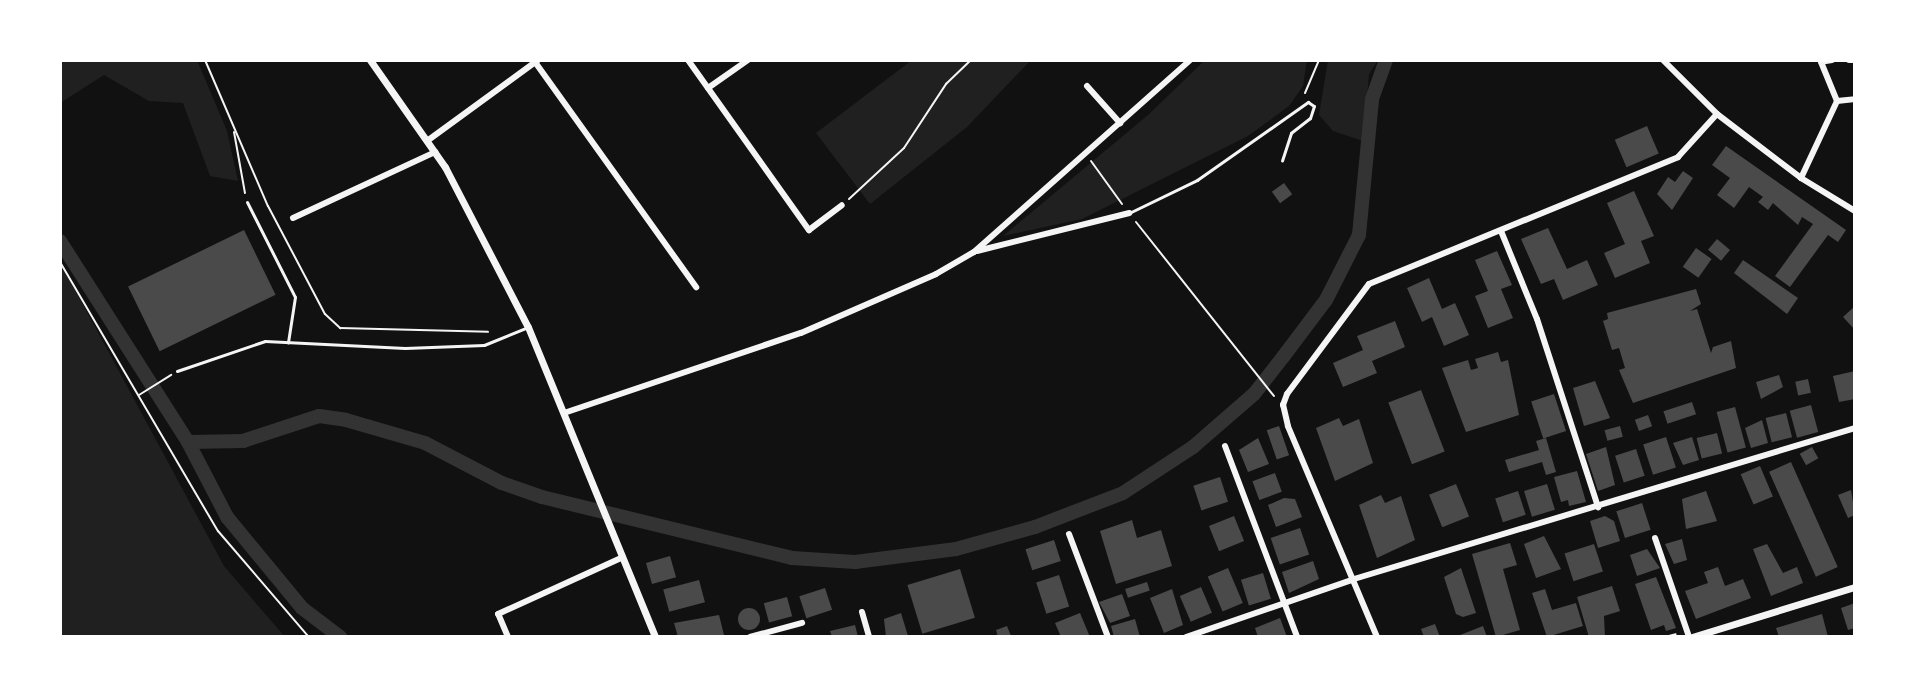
<!DOCTYPE html>
<style>
body{margin:0}
#map{position:relative;width:1915px;height:697px;overflow:hidden;background:#111;font-family:Poppins,sans-serif}
div>[style]{position:absolute}
[style*='--x']{left:calc(var(--x)*1px);top:calc(var(--y)*1px);width:calc(var(--w)*1px);rotate:calc(var(--a)*1deg)}
.green>*{inset:0;background:#202020}
.canal>*{height:14px;margin:-7px;padding:0 7px;transform-origin:7px;border-radius:7px;background:#333}
.building>*{inset:0;background:#4a4a4a;transform-origin:0 0}
.round{border-radius:50%}
.path>*{height:2px;margin:-1px;padding:0 1px;transform-origin:1px;border-radius:1px;background:#f5f5f5}
.service>*{height:3px;margin:-1.5px;padding:0 1.5px;transform-origin:1.5px;border-radius:1.5px;background:#f5f5f5}
.minor>*{height:6px;margin:-3px;padding:0 3px;transform-origin:3px;border-radius:3px;background:#f5f5f5}
.tertiary>*{height:7px;margin:-3.5px;padding:0 3.5px;transform-origin:3.5px;border-radius:3.5px;background:#f5f5f5}
span{translate:-50% -50%;white-space:nowrap;text-align:center;line-height:1.15;-webkit-text-stroke:6px #fff;paint-order:stroke}
.frame{position:absolute;inset:0;border:62px solid #fff;pointer-events:none}
</style>
<div id="map">
<div class="green">
<i style="clip-path:polygon(60px 60px,197px 60px,227px 131px,238px 181px,210px 176px,183px 103px,149px 101px,104px 75px,60px 103px)"></i>
<i style="clip-path:polygon(912px 60px,1031px 60px,967px 127px,870px 204px,816px 133px)"></i>
<i style="clip-path:polygon(1205px 60px,1307px 60px,1303px 86px,1289px 106px,1248px 136px,1082px 219px,1003px 236px,1148px 115px)"></i>
<i style="clip-path:polygon(1328px 60px,1378px 60px,1369px 74px,1363px 141px,1333px 131px,1319px 115px)"></i>
<i style="clip-path:polygon(60px 262px,224px 566px,285px 637px,60px 637px)"></i>
</div>
<div class="canal">
<i style="--x:60;--y:241;--w:238;--a:57.5"></i>
<i style="--x:188;--y:442;--w:85;--a:62.5"></i>
<i style="--x:227;--y:517;--w:118;--a:50.5"></i>
<i style="--x:302;--y:608;--w:48;--a:37.3"></i>
<i style="--x:188;--y:442;--w:55;--a:-1"></i>
<i style="--x:243;--y:441;--w:80;--a:-18.2"></i>
<i style="--x:319;--y:416;--w:27;--a:8"></i>
<i style="--x:346;--y:420;--w:82;--a:16.2"></i>
<i style="--x:425;--y:443;--w:87;--a:27.5"></i>
<i style="--x:502;--y:483;--w:42;--a:19.3"></i>
<i style="--x:542;--y:497;--w:257;--a:13.7"></i>
<i style="--x:792;--y:558;--w:63;--a:3.6"></i>
<i style="--x:855;--y:562;--w:102;--a:-7.3"></i>
<i style="--x:956;--y:549;--w:82;--a:-15.6"></i>
<i style="--x:1035;--y:527;--w:94;--a:-21.1"></i>
<i style="--x:1123;--y:493;--w:84;--a:-33.3"></i>
<i style="--x:1193;--y:447;--w:81;--a:-41"></i>
<i style="--x:1254;--y:394;--w:47;--a:-51.9"></i>
<i style="--x:1283;--y:357;--w:71;--a:-53"></i>
<i style="--x:1326;--y:300;--w:73;--a:-63.1"></i>
<i style="--x:1359;--y:235;--w:137;--a:-84.5"></i>
<i style="--x:1372;--y:99;--w:41;--a:-70.3"></i>
</div>
<div class="building">
<i style="left:1647px;top:126px;width:30px;height:35px;rotate:67deg"></i>
<i style="clip-path:polygon(1726px 146px,1846px 230px,1838px 242px,1828px 235px,1790px 287px,1775px 276px,1813px 224px,1802px 217px,1798px 225px,1773px 203px,1768px 210px,1758px 202px,1763px 197px,1749px 187px,1734px 208px,1717px 195px,1730px 178px,1712px 165px)"></i>
<i style="clip-path:polygon(1683px 171px,1693px 178px,1672px 210px,1657px 194px,1668px 177px,1675px 182px)"></i>
<i style="left:1284px;top:183px;width:14px;height:15px;rotate:54deg"></i>
<i style="clip-path:polygon(1634px 191px,1654px 236px,1641px 241px,1650px 263px,1615px 278px,1604px 253px,1625px 244px,1607px 203px)"></i>
<i style="clip-path:polygon(1548px 228px,1567px 269px,1587px 260px,1598px 285px,1563px 300px,1554px 279px,1541px 284px,1521px 239px)"></i>
<i style="left:244px;top:230px;width:72px;height:129px;rotate:64deg"></i>
<i style="left:1717px;top:239px;width:17px;height:14px;rotate:40deg"></i>
<i style="left:1696px;top:248px;width:19px;height:23px;rotate:35deg"></i>
<i style="clip-path:polygon(1497px 251px,1512px 285px,1501px 289px,1513px 318px,1488px 328px,1475px 296px,1488px 291px,1475px 260px)"></i>
<i style="clip-path:polygon(1743px 260px,1798px 298px,1787px 314px,1734px 273px)"></i>
<i style="clip-path:polygon(1429px 278px,1442px 309px,1455px 303px,1469px 335px,1444px 346px,1432px 317px,1422px 322px,1407px 288px)"></i>
<i style="clip-path:polygon(1696px 289px,1701px 304px,1690px 311px,1697px 309px,1711px 353px,1713px 347px,1731px 341px,1736px 368px,1633px 403px,1619px 370px,1625px 368px,1619px 348px,1612px 350px,1603px 321px,1608px 319px,1607px 313px)"></i>
<i style="clip-path:polygon(1855px 306px,1855px 330px,1843px 317px)"></i>
<i style="clip-path:polygon(1395px 321px,1405px 347px,1372px 361px,1377px 373px,1343px 387px,1333px 363px,1363px 350px,1357px 336px)"></i>
<i style="clip-path:polygon(1498px 352px,1501px 362px,1508px 360px,1519px 415px,1466px 432px,1442px 368px,1468px 360px,1471px 370px,1478px 368px,1475px 359px)"></i>
<i style="clip-path:polygon(1855px 371px,1855px 399px,1839px 402px,1833px 376px)"></i>
<i style="clip-path:polygon(1779px 375px,1783px 387px,1761px 399px,1756px 382px)"></i>
<i style="left:1808px;top:379px;width:14px;height:13px;rotate:78deg"></i>
<i style="clip-path:polygon(1595px 381px,1610px 418px,1584px 426px,1573px 388px)"></i>
<i style="left:1421px;top:390px;width:66px;height:35px;rotate:69deg"></i>
<i style="left:1554px;top:394px;width:39px;height:24px;rotate:72deg"></i>
<i style="left:1692px;top:402px;width:13px;height:30px;rotate:72deg"></i>
<i style="left:1811px;top:405px;width:28px;height:22px;rotate:75deg"></i>
<i style="left:1735px;top:407px;width:42px;height:19px;rotate:75deg"></i>
<i style="left:1786px;top:413px;width:25px;height:21px;rotate:76deg"></i>
<i style="left:1648px;top:415px;width:12px;height:14px;rotate:70deg"></i>
<i style="clip-path:polygon(1339px 418px,1343px 426px,1359px 419px,1373px 463px,1335px 481px,1316px 428px)"></i>
<i style="clip-path:polygon(1762px 420px,1768px 443px,1751px 448px,1745px 428px)"></i>
<i style="left:1279px;top:426px;width:31px;height:13px;rotate:71deg"></i>
<i style="left:1620px;top:426px;width:11px;height:16px;rotate:75deg"></i>
<i style="left:1717px;top:433px;width:21px;height:21px;rotate:76deg"></i>
<i style="left:1666px;top:437px;width:32px;height:24px;rotate:72deg"></i>
<i style="clip-path:polygon(1692px 437px,1699px 460px,1683px 465px,1673px 443px)"></i>
<i style="clip-path:polygon(1258px 438px,1269px 464px,1248px 472px,1239px 450px)"></i>
<i style="clip-path:polygon(1546px 438px,1556px 472px,1546px 475px,1542px 462px,1509px 472px,1505px 460px,1539px 450px,1536px 441px)"></i>
<i style="clip-path:polygon(1606px 447px,1615px 485px,1598px 491px,1586px 454px)"></i>
<i style="left:1812px;top:447px;width:13px;height:14px;rotate:61deg"></i>
<i style="left:1636px;top:449px;width:28px;height:22px;rotate:72deg"></i>
<i style="left:1791px;top:462px;width:115px;height:24px;rotate:66deg"></i>
<i style="left:1760px;top:466px;width:33px;height:21px;rotate:67deg"></i>
<i style="clip-path:polygon(1577px 471px,1586px 502px,1569px 506px,1568px 500px,1561px 502px,1554px 477px)"></i>
<i style="left:1275px;top:473px;width:20px;height:24px;rotate:70deg"></i>
<i style="left:1220px;top:477px;width:26px;height:28px;rotate:72deg"></i>
<i style="left:1456px;top:484px;width:35px;height:29px;rotate:68deg"></i>
<i style="left:1547px;top:484px;width:27px;height:24px;rotate:73deg"></i>
<i style="clip-path:polygon(1851px 490px,1855px 515px,1848px 518px,1838px 495px)"></i>
<i style="left:1518px;top:491px;width:25px;height:24px;rotate:72deg"></i>
<i style="clip-path:polygon(1706px 491px,1717px 521px,1686px 529px,1682px 499px)"></i>
<i style="clip-path:polygon(1381px 495px,1385px 503px,1401px 496px,1415px 540px,1377px 558px,1359px 505px)"></i>
<i style="clip-path:polygon(1284px 498px,1295px 499px,1302px 517px,1276px 527px,1268px 505px)"></i>
<i style="left:1642px;top:503px;width:28px;height:27px;rotate:72deg"></i>
<i style="left:1234px;top:516px;width:27px;height:27px;rotate:68deg"></i>
<i style="clip-path:polygon(1605px 516px,1614px 521px,1620px 541px,1598px 548px,1590px 521px)"></i>
<i style="clip-path:polygon(1132px 520px,1137px 538px,1161px 530px,1172px 566px,1116px 584px,1100px 531px)"></i>
<i style="left:1300px;top:528px;width:28px;height:31px;rotate:71deg"></i>
<i style="clip-path:polygon(1544px 536px,1561px 569px,1536px 578px,1524px 544px)"></i>
<i style="clip-path:polygon(1682px 539px,1687px 560px,1674px 564px,1665px 544px)"></i>
<i style="left:1054px;top:540px;width:22px;height:30px;rotate:72deg"></i>
<i style="clip-path:polygon(1510px 543px,1517px 565px,1503px 569px,1520px 630px,1496px 637px,1472px 554px)"></i>
<i style="left:1594px;top:544px;width:29px;height:31px;rotate:72deg"></i>
<i style="clip-path:polygon(1767px 544px,1783px 573px,1797px 567px,1803px 583px,1771px 596px,1753px 549px)"></i>
<i style="clip-path:polygon(1647px 549px,1660px 568px,1637px 576px,1630px 555px)"></i>
<i style="left:670px;top:556px;width:22px;height:25px;rotate:74deg"></i>
<i style="clip-path:polygon(1313px 561px,1319px 579px,1289px 593px,1282px 572px)"></i>
<i style="clip-path:polygon(1718px 567px,1725px 586px,1743px 579px,1751px 598px,1696px 619px,1685px 591px,1708px 583px,1704px 572px)"></i>
<i style="left:1228px;top:568px;width:38px;height:22px;rotate:67deg"></i>
<i style="clip-path:polygon(1461px 568px,1476px 613px,1463px 617px,1456px 614px,1444px 577px)"></i>
<i style="left:960px;top:569px;width:51px;height:55px;rotate:73deg"></i>
<i style="left:1263px;top:573px;width:27px;height:23px;rotate:73deg"></i>
<i style="left:1059px;top:575px;width:33px;height:24px;rotate:72deg"></i>
<i style="clip-path:polygon(1656px 577px,1676px 628px,1666px 631px,1664px 625px,1651px 630px,1635px 584px)"></i>
<i style="left:699px;top:580px;width:23px;height:37px;rotate:75deg"></i>
<i style="left:1147px;top:582px;width:9px;height:23px;rotate:72deg"></i>
<i style="clip-path:polygon(1612px 586px,1620px 611px,1604px 616px,1605px 637px,1589px 637px,1577px 597px)"></i>
<i style="left:1201px;top:587px;width:28px;height:23px;rotate:67deg"></i>
<i style="left:825px;top:588px;width:23px;height:27px;rotate:72deg"></i>
<i style="clip-path:polygon(1172px 589px,1183px 625px,1164px 633px,1150px 598px)"></i>
<i style="clip-path:polygon(1545px 589px,1552px 610px,1576px 603px,1583px 626px,1547px 637px,1532px 593px)"></i>
<i style="clip-path:polygon(1122px 594px,1130px 616px,1110px 623px,1099px 602px)"></i>
<i style="left:787px;top:597px;width:20px;height:24px;rotate:75deg"></i>
<i style="clip-path:polygon(1855px 603px,1855px 628px,1848px 630px,1841px 608px)"></i>
<i class="round" style="left:738px;top:608px;width:22px;height:22px"></i>
<i style="clip-path:polygon(901px 613px,908px 636px,886px 637px,884px 619px)"></i>
<i style="clip-path:polygon(1080px 613px,1090px 637px,1061px 637px,1055px 623px)"></i>
<i style="clip-path:polygon(1822px 614px,1828px 637px,1779px 637px,1776px 628px)"></i>
<i style="clip-path:polygon(719px 615px,724px 635px,678px 637px,674px 623px)"></i>
<i style="clip-path:polygon(1280px 618px,1287px 637px,1258px 637px,1255px 628px)"></i>
<i style="clip-path:polygon(1135px 619px,1140px 637px,1114px 637px,1111px 626px)"></i>
<i style="clip-path:polygon(1435px 624px,1440px 637px,1424px 637px,1421px 629px)"></i>
<i style="clip-path:polygon(855px 625px,858px 637px,832px 637px,830px 631px)"></i>
<i style="clip-path:polygon(1007px 626px,1011px 636px,998px 637px,996px 630px)"></i>
<i style="clip-path:polygon(1483px 626px,1487px 637px,1455px 637px)"></i>
</div>
<div class="path">
<i style="--x:205;--y:60;--w:159;--a:66.7"></i>
<i style="--x:268;--y:206;--w:122;--a:62.2"></i>
<i style="--x:325;--y:314;--w:21;--a:43"></i>
<i style="--x:340;--y:328;--w:148;--a:1.5"></i>
<i style="--x:1305;--y:93;--w:36;--a:-67"></i>
<i style="--x:234;--y:132;--w:62;--a:79.8"></i>
<i style="--x:1091;--y:161;--w:53;--a:54.2"></i>
<i style="--x:849;--y:199;--w:75;--a:-42.8"></i>
<i style="--x:904;--y:148;--w:77;--a:-56.7"></i>
<i style="--x:946;--y:84;--w:35;--a:-44"></i>
<i style="--x:1136;--y:222;--w:222;--a:51.6"></i>
<i style="--x:60;--y:262;--w:312;--a:59.6"></i>
<i style="--x:218;--y:531;--w:140;--a:49.4"></i>
<i style="--x:139;--y:395;--w:38;--a:-32"></i>
<i style="--x:1665;--y:637;--w:11;--a:-15"></i>
</div>
<div class="service">
<i style="--x:247;--y:202;--w:106;--a:63.2"></i>
<i style="--x:295;--y:297;--w:46;--a:98.8"></i>
<i style="--x:1129;--y:213;--w:76;--a:-25.9"></i>
<i style="--x:1197;--y:180;--w:136;--a:-35.1"></i>
<i style="--x:1308;--y:102;--w:7;--a:34"></i>
<i style="--x:1314;--y:106;--w:13;--a:108"></i>
<i style="--x:1310;--y:118;--w:24;--a:142"></i>
<i style="--x:1291;--y:133;--w:29;--a:108"></i>
<i style="--x:177;--y:371;--w:93;--a:-18.8"></i>
<i style="--x:265;--y:341;--w:140;--a:2.9"></i>
<i style="--x:405;--y:348;--w:79;--a:-2.2"></i>
<i style="--x:484;--y:345;--w:48;--a:-22.2"></i>
</div>
<div class="minor">
<i style="--x:688;--y:60;--w:209;--a:54.6"></i>
<i style="--x:809;--y:230;--w:41;--a:-37.1"></i>
<i style="--x:1663;--y:60;--w:76;--a:45"></i>
<i style="--x:1717;--y:114;--w:106;--a:37.3"></i>
<i style="--x:1801;--y:178;--w:63;--a:31.4"></i>
<i style="--x:1832;--y:60;--w:11;--a:170"></i>
<i style="--x:1821;--y:62;--w:42;--a:67.7"></i>
<i style="--x:1849;--y:60;--w:6;--a:0"></i>
<i style="--x:535;--y:62;--w:277;--a:54.4"></i>
<i style="--x:1087;--y:86;--w:50;--a:48.3"></i>
<i style="--x:708;--y:88;--w:49;--a:-35"></i>
<i style="--x:1837;--y:101;--w:18;--a:-6"></i>
<i style="--x:427;--y:141;--w:137;--a:-36.1"></i>
<i style="--x:1801;--y:178;--w:85;--a:-64.9"></i>
<i style="--x:293;--y:218;--w:157;--a:-24.9"></i>
<i style="--x:1501;--y:231;--w:95;--a:67.8"></i>
<i style="--x:1537;--y:319;--w:198;--a:72"></i>
<i style="--x:977;--y:251;--w:157;--a:-14"></i>
<i style="--x:564;--y:413;--w:250;--a:-18.7"></i>
<i style="--x:801;--y:333;--w:147;--a:-23.6"></i>
<i style="--x:936;--y:274;--w:44;--a:-30.1"></i>
<i style="--x:974;--y:252;--w:289;--a:-41.6"></i>
<i style="--x:1225;--y:446;--w:204;--a:69.3"></i>
<i style="--x:1069;--y:534;--w:110;--a:69.3"></i>
<i style="--x:1655;--y:538;--w:105;--a:71"></i>
<i style="--x:862;--y:612;--w:26;--a:74"></i>
<i style="--x:508;--y:637;--w:25;--a:-113"></i>
<i style="--x:498;--y:614;--w:137;--a:-24.5"></i>
<i style="--x:750;--y:637;--w:54;--a:-15.1"></i>
<i style="--x:1186;--y:637;--w:178;--a:-19"></i>
<i style="--x:1354;--y:579;--w:523;--a:-16.77"></i>
<i style="--x:1377;--y:637;--w:229;--a:-112.9"></i>
<i style="--x:1288;--y:426;--w:22;--a:-103"></i>
<i style="--x:1283;--y:405;--w:12;--a:-70"></i>
<i style="--x:1287;--y:394;--w:137;--a:-53.3"></i>
<i style="--x:1369;--y:284;--w:334;--a:-22.3"></i>
<i style="--x:1678;--y:157;--w:58;--a:-47.8"></i>
</div>
<div class="tertiary">
<i style="--x:370;--y:60;--w:131;--a:55"></i>
<i style="--x:445;--y:167;--w:180;--a:62.6"></i>
<i style="--x:528;--y:327;--w:335;--a:67.7"></i>
<i style="--x:1692;--y:637;--w:170;--a:-17.1"></i>
</div>
<div class="frame"></div>
</div>
